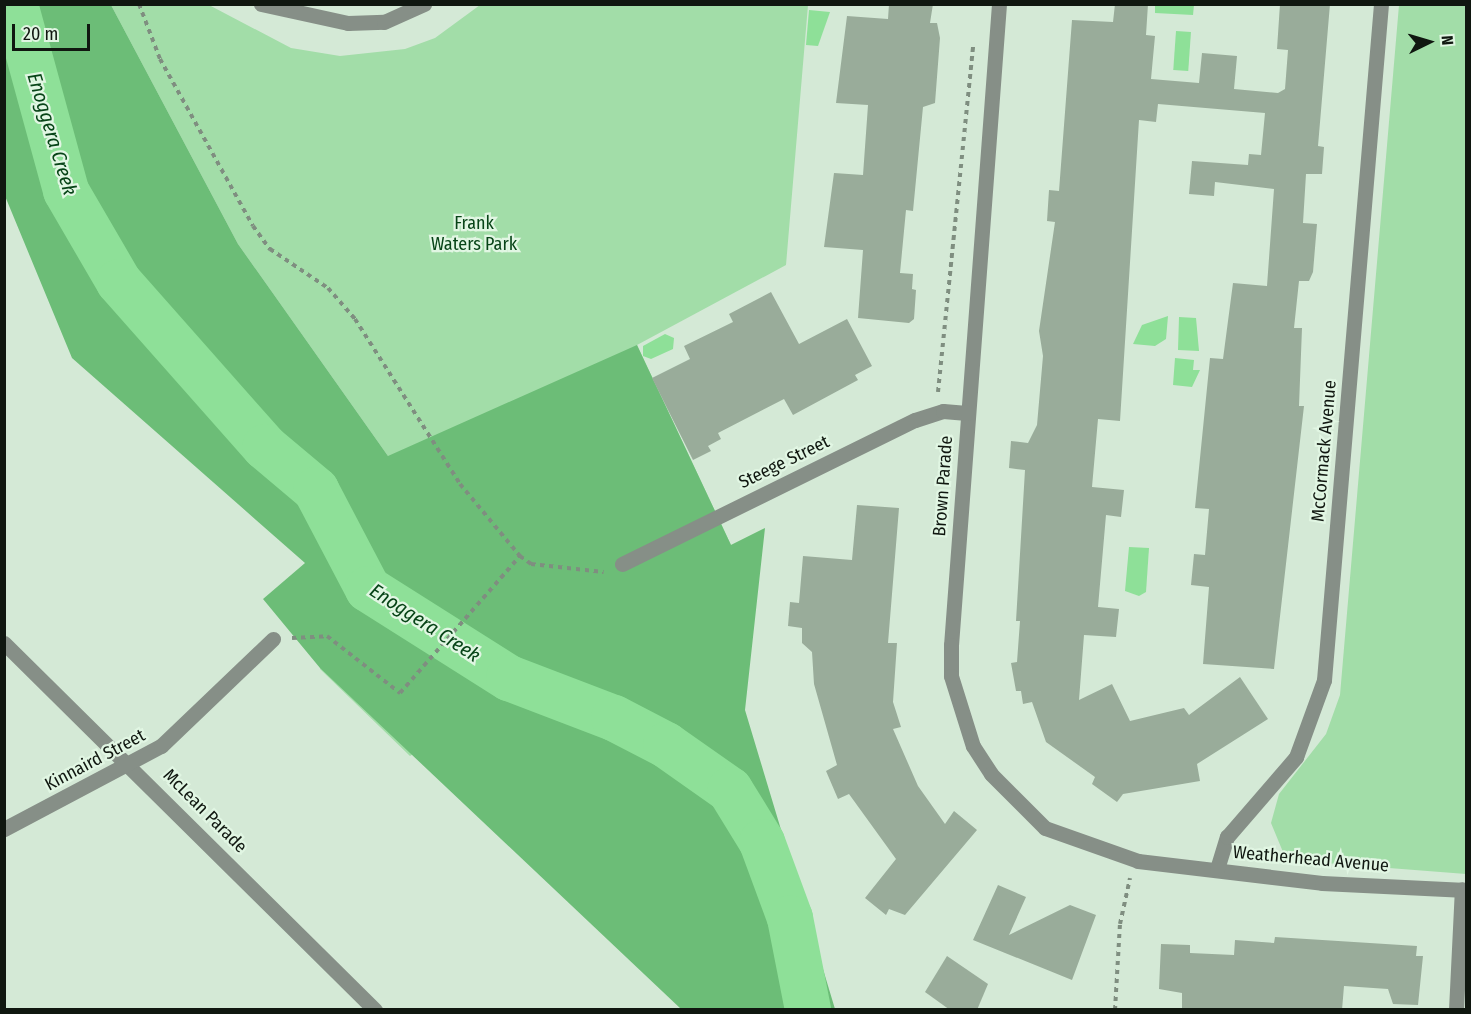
<!DOCTYPE html>
<style>
body{margin:0}
#map{position:relative;width:1471px;height:1014px;overflow:hidden;background:#d4e9d6;font-family:"Fira Sans Condensed",sans-serif}
div>[style]{position:absolute}
[style*='--x']{left:calc(var(--x)*1px);top:calc(var(--y)*1px);width:calc(var(--w)*1px);rotate:calc(var(--a)*1deg)}
.green>*{inset:0;background:#a2dda8}
.forest>*{inset:0;background:#6cbd77}
.water>*{inset:0;background:#8ee098;transform-origin:0 0}
.river>*{height:46px;margin:-23px;padding:0 23px;transform-origin:23px;border-radius:23px;background:#8ee098}
.building>*{inset:0;background:#99ac9a}
.path>*{height:4px;margin-top:-2px;transform-origin:0;background:repeating-linear-gradient(90deg,#7f8e80 0 4.5px,transparent 0 9px)}
.street>*{height:15px;margin:-7.5px;padding:0 7.5px;transform-origin:7.5px;border-radius:7.5px;background:#868f87}
span{translate:-50% -50%;white-space:nowrap;text-align:center;line-height:1.15;-webkit-text-stroke:4.5px #e1f6e3;paint-order:stroke}
.park-label{font-size:18px;color:#074417}
.street-label{font-size:18px;color:#101710}
.water-label{font-size:20px;color:#074417;font-style:italic}
.frame{position:absolute;inset:0;border:6px solid #101710;pointer-events:none}
.north{position:absolute;left:1399px;top:12px;width:60px;height:60px;-webkit-text-stroke:4px #e1f6e3;paint-order:stroke;rotate:85deg;font-size:16px;font-weight:700;line-height:24px;text-align:center;color:#101710}
.north::after{content:'';display:block;margin:auto;width:21px;height:27px;background:#101710;clip-path:polygon(50% 0,100% 100%,50% 72%,0 100%)}
.scale{position:absolute;left:12px;top:24px;width:78px;height:27px;box-sizing:border-box;border:3px solid #101710;border-top:0;padding-left:8px;font-size:18px;line-height:21px;white-space:nowrap;color:#101710;-webkit-text-stroke:4px #e1f6e3;paint-order:stroke}
</style>
<div id="map">
<div class="green">
<i style="clip-path:polygon(111px 5px,209px 5px,291px 48px,340px 56px,405px 49px,435px 38px,480px 5px,808px 5px,786px 265px,637px 345px,731px 545px,765px 528px,410px 756px,320px 669px,388px 456px,238px 244px)"></i>
<i style="clip-path:polygon(1399px 5px,1466px 5px,1466px 874px,1299px 861px,1283px 852px,1271px 823px,1279px 794px,1326px 734px,1340px 695px)"></i>
</div>
<div class="forest">
<i style="clip-path:polygon(4px 5px,111px 5px,238px 244px,388px 456px,637px 345px,731px 545px,765px 528px,745px 710px,835px 1009px,681px 1009px,320px 668px,263px 599px,305px 563px,72px 358px,5px 196px)"></i>
</div>
<div class="water">
<i style="clip-path:polygon(1155px 5px,1194px 5px,1193px 15px,1155px 13px)"></i>
<i style="clip-path:polygon(809px 10px,830px 12px,818px 46px,806px 45px)"></i>
<i style="left:1176px;top:31px;width:15px;height:39px;rotate:4deg"></i>
<i style="clip-path:polygon(1168px 316px,1166px 339px,1155px 346px,1133px 344px,1142px 325px)"></i>
<i style="clip-path:polygon(1179px 317px,1196px 318px,1199px 351px,1178px 350px)"></i>
<i style="clip-path:polygon(665px 334px,674px 338px,673px 349px,651px 359px,643px 356px,643px 346px)"></i>
<i style="clip-path:polygon(1175px 358px,1194px 360px,1193px 370px,1200px 370px,1192px 387px,1173px 385px)"></i>
<i style="clip-path:polygon(1129px 547px,1149px 548px,1146px 592px,1139px 596px,1125px 591px)"></i>
</div>
<div class="river">
<i style="--x:15;--y:4;--w:194;--a:74.7"></i>
<i style="--x:66;--y:191;--w:105;--a:59.8"></i>
<i style="--x:119;--y:282;--w:220;--a:48.5"></i>
<i style="--x:265;--y:447;--w:67;--a:40.1"></i>
<i style="--x:316;--y:490;--w:112;--a:62.3"></i>
<i style="--x:368;--y:589;--w:167;--a:32.3"></i>
<i style="--x:509;--y:678;--w:112;--a:20.9"></i>
<i style="--x:614;--y:718;--w:59;--a:27.4"></i>
<i style="--x:666;--y:745;--w:78;--a:35.1"></i>
<i style="--x:730;--y:790;--w:61;--a:58.4"></i>
<i style="--x:762;--y:842;--w:81;--a:69.8"></i>
<i style="--x:790;--y:918;--w:94;--a:78.9"></i>
</div>
<div class="building">
<i style="clip-path:polygon(889px 4px,933px 4px,930px 23px,937px 23px,940px 38px,935px 103px,923px 107px,913px 211px,906px 210px,900px 273px,913px 274px,912px 289px,916px 290px,914px 319px,909px 323px,858px 318px,863px 250px,824px 247px,834px 173px,863px 175px,868px 105px,836px 103px,847px 16px,888px 19px)"></i>
<i style="clip-path:polygon(1115px 4px,1148px 4px,1146px 35px,1155px 36px,1151px 79px,1199px 83px,1202px 53px,1237px 56px,1234px 89px,1278px 93px,1285px 89px,1288px 50px,1277px 49px,1280px 4px,1330px 4px,1318px 146px,1324px 147px,1322px 174px,1306px 174px,1303px 223px,1317px 224px,1313px 272px,1309px 281px,1299px 281px,1294px 328px,1302px 328px,1299px 406px,1304px 406px,1274px 669px,1203px 664px,1209px 587px,1191px 585px,1194px 554px,1205px 555px,1209px 509px,1195px 508px,1210px 358px,1223px 359px,1233px 283px,1267px 286px,1274px 189px,1215px 182px,1214px 196px,1189px 194px,1192px 161px,1248px 165px,1249px 154px,1261px 155px,1265px 113px,1158px 104px,1156px 122px,1139px 120px,1120px 421px,1098px 419px,1092px 487px,1124px 490px,1121px 517px,1106px 515px,1098px 607px,1119px 609px,1116px 637px,1084px 635px,1079px 700px,1112px 684px,1130px 721px,1184px 708px,1189px 715px,1240px 677px,1268px 719px,1197px 764px,1200px 781px,1123px 794px,1117px 802px,1092px 784px,1095px 777px,1046px 742px,1032px 702px,1023px 704px,1021px 691px,1016px 691px,1011px 663px,1017px 662px,1020px 621px,1016px 621px,1025px 470px,1009px 468px,1011px 441px,1028px 443px,1037px 425px,1043px 356px,1039px 331px,1055px 222px,1047px 221px,1049px 190px,1059px 191px,1072px 20px,1113px 22px)"></i>
<i style="clip-path:polygon(771px 292px,799px 344px,847px 319px,872px 366px,855px 375px,858px 380px,793px 415px,784px 399px,718px 433px,721px 439px,708px 446px,711px 451px,693px 460px,652px 378px,690px 359px,684px 346px,733px 322px,729px 314px)"></i>
<i style="clip-path:polygon(857px 505px,899px 508px,888px 643px,897px 643px,893px 702px,901px 727px,893px 729px,918px 786px,945px 824px,954px 811px,977px 830px,905px 915px,889px 909px,886px 915px,865px 898px,896px 859px,849px 794px,838px 799px,826px 771px,837px 765px,814px 684px,812px 652px,802px 643px,802px 628px,788px 626px,790px 602px,799px 603px,803px 556px,852px 560px)"></i>
<i style="clip-path:polygon(998px 885px,1026px 897px,1009px 935px,1070px 905px,1096px 915px,1072px 980px,973px 940px)"></i>
<i style="clip-path:polygon(1275px 937px,1417px 946px,1416px 956px,1423px 956px,1418px 1005px,1393px 1004px,1388px 989px,1344px 986px,1342px 1010px,1182px 1010px,1182px 993px,1159px 989px,1161px 944px,1190px 945px,1190px 953px,1234px 955px,1235px 940px,1274px 943px)"></i>
<i style="clip-path:polygon(947px 956px,988px 984px,977px 1010px,950px 1010px,925px 992px)"></i>
</div>
<div class="path">
<i style="--x:139;--y:4;--w:59;--a:69.1"></i>
<i style="--x:160;--y:59;--w:191;--a:60.9"></i>
<i style="--x:253;--y:226;--w:29;--a:54"></i>
<i style="--x:270;--y:249;--w:70;--a:33.9"></i>
<i style="--x:328;--y:288;--w:41;--a:48.9"></i>
<i style="--x:355;--y:319;--w:196;--a:57.5"></i>
<i style="--x:460;--y:484;--w:94;--a:50.2"></i>
<i style="--x:520;--y:556;--w:14;--a:36"></i>
<i style="--x:531;--y:564;--w:73;--a:6.3"></i>
<i style="--x:938;--y:392;--w:347;--a:-84.2"></i>
<i style="--x:292;--y:638;--w:35;--a:-3"></i>
<i style="--x:327;--y:636;--w:93;--a:38"></i>
<i style="--x:400;--y:693;--w:182;--a:-48.8"></i>
<i style="--x:1115;--y:1010;--w:86;--a:-86.7"></i>
<i style="--x:1120;--y:924;--w:47;--a:-77.7"></i>
</div>
<div class="street">
<i style="--x:261;--y:4;--w:89;--a:12.3"></i>
<i style="--x:348;--y:23;--w:36;--a:-2"></i>
<i style="--x:384;--y:22;--w:44;--a:-24.2"></i>
<i style="--x:999;--y:4;--w:643;--a:94.28"></i>
<i style="--x:951;--y:645;--w:31;--a:90"></i>
<i style="--x:951;--y:676;--w:73;--a:72.6"></i>
<i style="--x:973;--y:746;--w:33;--a:57"></i>
<i style="--x:991;--y:774;--w:76;--a:45"></i>
<i style="--x:1045;--y:828;--w:99;--a:19.5"></i>
<i style="--x:1138;--y:861;--w:185;--a:6.8"></i>
<i style="--x:1322;--y:883;--w:144;--a:2.8"></i>
<i style="--x:622;--y:564;--w:326;--a:-26.2"></i>
<i style="--x:915;--y:420;--w:29;--a:-18"></i>
<i style="--x:943;--y:411;--w:24;--a:5"></i>
<i style="--x:4;--y:643;--w:522;--a:44.69"></i>
<i style="--x:4;--y:829;--w:178;--a:-27.9"></i>
<i style="--x:161;--y:746;--w:155;--a:-43.7"></i>
<i style="--x:1217;--y:869;--w:34;--a:-73"></i>
<i style="--x:1227;--y:837;--w:106;--a:-49.2"></i>
<i style="--x:1296;--y:757;--w:82;--a:-70"></i>
<i style="--x:1324;--y:680;--w:678;--a:-85.18"></i>
<i style="--x:1456;--y:1010;--w:121;--a:-87.2"></i>
</div>
<div class="park-label">
<span style="left:474px;top:234px">Frank<br>Waters Park</span>
</div>
<div class="street-label">
<span style="left:1324px;top:451px;rotate:-85deg">McCormack Avenue</span>
<span style="left:784px;top:462px;rotate:-26deg">Steege Street</span>
<span style="left:943px;top:486px;rotate:-86deg">Brown Parade</span>
<span style="left:95px;top:760px;rotate:-28deg">Kinnaird Street</span>
<span style="left:205px;top:811px;rotate:45deg">McLean Parade</span>
<span style="left:1311px;top:859px;rotate:5deg">Weatherhead Avenue</span>
</div>
<div class="water-label">
<span style="left:52px;top:134px;rotate:73deg">Enoggera Creek</span>
<span style="left:425px;top:623px;rotate:33deg">Enoggera Creek</span>
</div>
<div class="frame"></div>
<div class="north">N</div>
<div class="scale">20 m</div>
</div>
